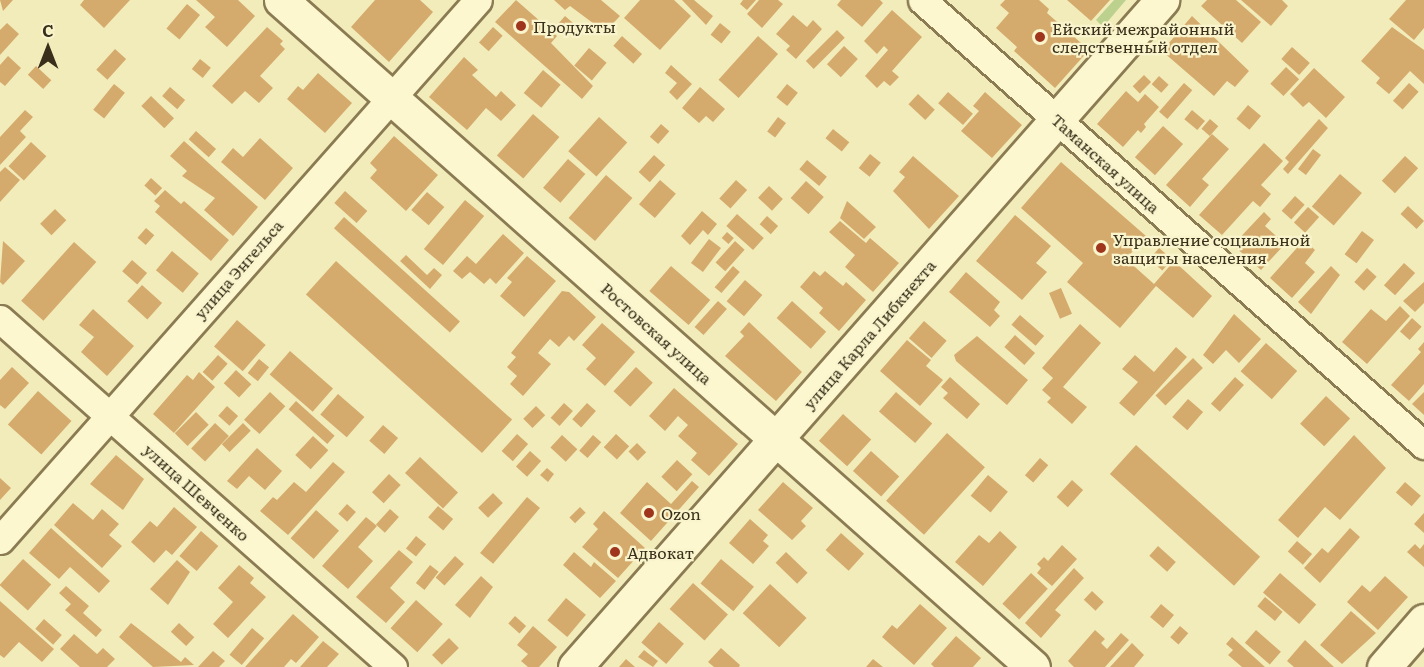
<!DOCTYPE html>
<meta charset="utf-8">
<style>
body{margin:0}
#map{position:relative;width:1424px;height:667px;overflow:hidden;background:#f2ecbb;font-family:Literata,serif}
div>[style]{position:absolute}
[style*='--x']{left:calc(var(--x)*1px);top:calc(var(--y)*1px);width:calc(var(--w)*1px);rotate:calc(var(--a)*1deg)}
.green>*{inset:0;background:#bdd18f}
.building>*{inset:0;background:#d5ab6d;transform-origin:0 0}
.roads{filter:drop-shadow(2px 0 #8b7b53) drop-shadow(-2px 0 #8b7b53) drop-shadow(0 2px #8b7b53) drop-shadow(0 -2px #8b7b53)}
.minor>*{height:27px;margin:-13.5px;padding:0 13.5px;transform-origin:13.5px;border-radius:13.5px;background:#fcf7cf}
.tertiary>*{height:33px;margin:-16.5px;padding:0 16.5px;transform-origin:16.5px;border-radius:16.5px;background:#fcf7cf}
.dots>*{width:16px;height:16px;translate:-50% -50%;box-sizing:border-box;border:3px solid #f9f4cc;border-radius:50%}
span{translate:-50% -50%;white-space:nowrap;text-align:center;line-height:1.15;-webkit-text-stroke:4.5px #f9f4cc;paint-order:stroke}
.poi-label{font-size:16px;color:#392f1a}
.left{translate:0 -50%;text-align:left}
.street-label{font-size:16px;color:#392f1a}
.north{position:absolute;left:18px;top:18px;width:60px;height:60px;-webkit-text-stroke:4px #f9f4cc;paint-order:stroke;rotate:0deg;font-size:16px;font-weight:700;line-height:24px;text-align:center;color:#392f1a}
.north::after{content:'';display:block;margin:auto;width:21px;height:27px;background:#392f1a;clip-path:polygon(50% 0,100% 100%,50% 72%,0 100%)}
</style>
<div id="map">
<div class="green">
<i style="clip-path:polygon(1114px 0,1126px 0,1103px 27px,1096px 20px)"></i>
</div>
<div class="building">
<i style="clip-path:polygon(0 0,13px 0,3px 11px)"></i>
<i style="clip-path:polygon(84px 0,130px 0,104px 28px,80px 5px)"></i>
<i style="clip-path:polygon(196px 0,238px 0,255px 16px,227px 47px,205px 27px,215px 17px)"></i>
<i style="clip-path:polygon(375px 0,420px 0,433px 12px,389px 62px,351px 27px)"></i>
<i style="clip-path:polygon(516px 0,557px 36px,551px 43px,593px 86px,582px 99px,495px 22px)"></i>
<i style="clip-path:polygon(554px 0,601px 0,620px 16px,605px 32px,570px 6px,565px 10px)"></i>
<i style="clip-path:polygon(640px 0,674px 0,691px 16px,660px 50px,624px 18px)"></i>
<i style="clip-path:polygon(682px 0,694px 0,713px 16px,706px 25px)"></i>
<i style="clip-path:polygon(743px 0,756px 0,747px 10px,740px 4px)"></i>
<i style="clip-path:polygon(759px 0,778px 0,783px 4px,762px 28px,747px 14px)"></i>
<i style="clip-path:polygon(841px 0,880px 0,883px 3px,862px 27px,837px 5px)"></i>
<i style="clip-path:polygon(1005px 0,1039px 0,1049px 9px,1047px 13px,1089px 50px,1055px 88px,1014px 51px,1017px 47px,996px 28px,1009px 13px,1000px 5px)"></i>
<i style="clip-path:polygon(1067px 0,1110px 0,1091px 21px)"></i>
<i style="clip-path:polygon(1207px 0,1236px 0,1261px 22px,1242px 43px,1201px 6px)"></i>
<i style="clip-path:polygon(1241px 0,1282px 0,1288px 6px,1271px 26px)"></i>
<i style="clip-path:polygon(1406px 0,1424px 0,1424px 28px,1414px 40px,1389px 19px)"></i>
<i style="left:187px;top:4px;width:17px;height:32px;rotate:40deg"></i>
<i style="clip-path:polygon(892px 10px,922px 37px,892px 71px,899px 77px,890px 86px,884px 81px,877px 88px,865px 76px,888px 50px,884px 46px,877px 54px,864px 41px)"></i>
<i style="clip-path:polygon(793px 15px,807px 27px,813px 20px,822px 29px,796px 59px,786px 50px,790px 46px,776px 34px)"></i>
<i style="left:565px;top:16px;width:23px;height:9px;rotate:41deg"></i>
<i style="clip-path:polygon(1192px 16px,1249px 71px,1235px 87px,1227px 81px,1214px 96px,1162px 51px)"></i>
<i style="clip-path:polygon(7px 23px,19px 34px,0 55px,0 30px)"></i>
<i style="left:720px;top:23px;width:14px;height:15px;rotate:39deg"></i>
<i style="clip-path:polygon(267px 27px,283px 41px,280px 44px,285px 49px,260px 76px,273px 88px,259px 103px,245px 91px,232px 104px,212px 86px)"></i>
<i style="left:493px;top:27px;width:13px;height:21px;rotate:42deg"></i>
<i style="clip-path:polygon(1392px 27px,1424px 50px,1424px 84px,1410px 71px,1389px 94px,1376px 83px,1380px 78px,1361px 61px)"></i>
<i style="left:837px;top:30px;width:11px;height:44px;rotate:45deg"></i>
<i style="left:622px;top:36px;width:27px;height:13px;rotate:42deg"></i>
<i style="left:758px;top:36px;width:27px;height:59px;rotate:42deg"></i>
<i style="left:844px;top:46px;width:19px;height:25px;rotate:43deg"></i>
<i style="left:1292px;top:47px;width:24px;height:16px;rotate:42deg"></i>
<i style="left:589px;top:48px;width:23px;height:23px;rotate:40deg"></i>
<i style="left:115px;top:49px;width:15px;height:28px;rotate:42deg"></i>
<i style="clip-path:polygon(8px 56px,21px 68px,5px 86px,0 82px,0 65px)"></i>
<i style="clip-path:polygon(464px 57px,478px 70px,472px 75px,496px 97px,501px 91px,516px 105px,501px 121px,486px 108px,467px 130px,429px 97px)"></i>
<i style="left:200px;top:59px;width:14px;height:13px;rotate:39deg"></i>
<i style="clip-path:polygon(671px 65px,692px 84px,677px 100px,669px 92px,677px 83px,665px 73px)"></i>
<i style="left:36px;top:66px;width:21px;height:12px;rotate:43deg"></i>
<i style="left:1286px;top:67px;width:18px;height:23px;rotate:43deg"></i>
<i style="clip-path:polygon(1314px 68px,1345px 97px,1326px 118px,1309px 102px,1303px 107px,1290px 94px)"></i>
<i style="left:543px;top:70px;width:23px;height:30px;rotate:40deg"></i>
<i style="clip-path:polygon(318px 73px,352px 103px,325px 133px,287px 99px,298px 86px,303px 90px)"></i>
<i style="left:1144px;top:75px;width:10px;height:16px;rotate:45deg"></i>
<i style="left:1159px;top:76px;width:13px;height:11px;rotate:42deg"></i>
<i style="left:1184px;top:83px;width:11px;height:38px;rotate:41deg"></i>
<i style="left:1409px;top:83px;width:13px;height:24px;rotate:42deg"></i>
<i style="left:114px;top:84px;width:14px;height:33px;rotate:39deg"></i>
<i style="left:787px;top:84px;width:14px;height:17px;rotate:39deg"></i>
<i style="left:170px;top:87px;width:20px;height:12px;rotate:41deg"></i>
<i style="clip-path:polygon(700px 87px,725px 109px,713px 122px,706px 116px,699px 123px,682px 108px)"></i>
<i style="clip-path:polygon(1126px 91px,1138px 102px,1145px 94px,1159px 107px,1144px 124px,1146px 127px,1141px 133px,1138px 130px,1123px 147px,1097px 124px)"></i>
<i style="left:948px;top:92px;width:33px;height:15px;rotate:41deg"></i>
<i style="clip-path:polygon(985px 92px,1022px 125px,992px 158px,961px 131px,979px 111px,973px 106px)"></i>
<i style="left:918px;top:94px;width:23px;height:14px;rotate:43deg"></i>
<i style="left:151px;top:96px;width:32px;height:14px;rotate:44deg"></i>
<i style="left:1248px;top:105px;width:17px;height:18px;rotate:40deg"></i>
<i style="clip-path:polygon(25px 110px,33px 117px,20px 131px,26px 137px,0 165px,0 137px)"></i>
<i style="left:1192px;top:110px;width:17px;height:12px;rotate:40deg"></i>
<i style="left:533px;top:114px;width:35px;height:55px;rotate:41deg"></i>
<i style="left:599px;top:117px;width:38px;height:46px;rotate:42deg"></i>
<i style="left:778px;top:117px;width:10px;height:18px;rotate:37deg"></i>
<i style="left:1210px;top:119px;width:11px;height:13px;rotate:41deg"></i>
<i style="clip-path:polygon(1319px 119px,1328px 128px,1288px 174px,1283px 169px,1289px 162px,1285px 158px)"></i>
<i style="left:661px;top:124px;width:11px;height:17px;rotate:41deg"></i>
<i style="left:1163px;top:126px;width:27px;height:42px;rotate:42deg"></i>
<i style="left:833px;top:129px;width:21px;height:12px;rotate:39deg"></i>
<i style="left:196px;top:131px;width:27px;height:11px;rotate:42deg"></i>
<i style="clip-path:polygon(1212px 134px,1229px 149px,1202px 179px,1209px 185px,1190px 207px,1166px 185px)"></i>
<i style="clip-path:polygon(394px 136px,438px 175px,406px 211px,370px 178px,377px 170px,370px 163px)"></i>
<i style="clip-path:polygon(260px 138px,293px 168px,265px 200px,221px 162px,233px 148px,243px 157px)"></i>
<i style="clip-path:polygon(184px 141px,258px 207px,233px 236px,204px 210px,215px 198px,182px 176px,187px 171px,170px 156px)"></i>
<i style="left:31px;top:142px;width:21px;height:33px;rotate:43deg"></i>
<i style="clip-path:polygon(1264px 143px,1283px 161px,1261px 185px,1271px 194px,1260px 207px,1253px 201px,1222px 235px,1199px 215px)"></i>
<i style="left:1313px;top:149px;width:10px;height:25px;rotate:37deg"></i>
<i style="left:870px;top:154px;width:14px;height:18px;rotate:39deg"></i>
<i style="left:654px;top:155px;width:15px;height:23px;rotate:42deg"></i>
<i style="clip-path:polygon(913px 156px,959px 196px,929px 229px,893px 191px,905px 177px,899px 172px)"></i>
<i style="left:1405px;top:156px;width:18px;height:34px;rotate:43deg"></i>
<i style="left:568px;top:159px;width:23px;height:38px;rotate:41deg"></i>
<i style="left:807px;top:160px;width:26px;height:12px;rotate:40deg"></i>
<i style="clip-path:polygon(1061px 162px,1146px 236px,1126px 259px,1154px 284px,1174px 261px,1212px 296px,1193px 318px,1156px 286px,1120px 328px,1067px 282px,1083px 263px,1021px 208px)"></i>
<i style="clip-path:polygon(5px 167px,20px 180px,0 202px,0 172px)"></i>
<i style="left:1340px;top:174px;width:29px;height:43px;rotate:41deg"></i>
<i style="left:606px;top:175px;width:35px;height:57px;rotate:41deg"></i>
<i style="left:151px;top:178px;width:15px;height:10px;rotate:42deg"></i>
<i style="left:660px;top:180px;width:21px;height:32px;rotate:41deg"></i>
<i style="left:736px;top:180px;width:15px;height:25px;rotate:42deg"></i>
<i style="left:806px;top:181px;width:24px;height:23px;rotate:42deg"></i>
<i style="left:769px;top:186px;width:19px;height:16px;rotate:43deg"></i>
<i style="clip-path:polygon(165px 190px,181px 204px,184px 201px,229px 240px,211px 261px,155px 212px,160px 206px,154px 201px)"></i>
<i style="left:345px;top:191px;width:30px;height:16px;rotate:42deg"></i>
<i style="left:427px;top:192px;width:23px;height:24px;rotate:41deg"></i>
<i style="left:1295px;top:196px;width:13px;height:20px;rotate:42deg"></i>
<i style="left:465px;top:200px;width:25px;height:64px;rotate:40deg"></i>
<i style="clip-path:polygon(847px 201px,876px 227px,864px 239px,840px 218px)"></i>
<i style="left:1408px;top:206px;width:22px;height:11px;rotate:43deg"></i>
<i style="left:1308px;top:207px;width:15px;height:21px;rotate:42deg"></i>
<i style="left:55px;top:209px;width:16px;height:21px;rotate:45deg"></i>
<i style="clip-path:polygon(702px 211px,717px 224px,708px 235px,703px 230px,690px 245px,681px 236px)"></i>
<i style="clip-path:polygon(1264px 212px,1271px 219px,1265px 226px,1285px 244px,1261px 270px,1233px 245px)"></i>
<i style="left:737px;top:214px;width:36px;height:16px;rotate:42deg"></i>
<i style="clip-path:polygon(1015px 215px,1051px 246px,1036px 263px,1047px 272px,1022px 300px,976px 261px)"></i>
<i style="left:767px;top:216px;width:15px;height:11px;rotate:42deg"></i>
<i style="left:344px;top:217px;width:156px;height:15px;rotate:42deg"></i>
<i style="clip-path:polygon(840px 221px,866px 243px,870px 238px,899px 263px,873px 292px,845px 267px,855px 255px,829px 232px)"></i>
<i style="left:146px;top:228px;width:11px;height:13px;rotate:41deg"></i>
<i style="left:1362px;top:231px;width:15px;height:29px;rotate:37deg"></i>
<i style="left:727px;top:232px;width:9px;height:8px;rotate:41deg"></i>
<i style="clip-path:polygon(503px 234px,524px 253px,496px 284px,490px 278px,484px 284px,470px 272px,462px 279px,453px 271px,467px 256px,476px 264px)"></i>
<i style="left:709px;top:239px;width:15px;height:30px;rotate:37deg"></i>
<i style="clip-path:polygon(1304px 240px,1315px 250px,1305px 263px,1315px 272px,1292px 298px,1270px 278px)"></i>
<i style="clip-path:polygon(3px 241px,25px 261px,3px 285px,0 282px)"></i>
<i style="left:735px;top:241px;width:13px;height:29px;rotate:42deg"></i>
<i style="left:74px;top:242px;width:30px;height:79px;rotate:42deg"></i>
<i style="left:1159px;top:248px;width:17px;height:15px;rotate:40deg"></i>
<i style="left:172px;top:251px;width:35px;height:25px;rotate:40deg"></i>
<i style="clip-path:polygon(406px 255px,427px 275px,434px 268px,442px 275px,430px 289px,400px 261px)"></i>
<i style="clip-path:polygon(527px 256px,556px 281px,524px 317px,500px 296px,512px 282px,507px 278px)"></i>
<i style="left:132px;top:260px;width:20px;height:15px;rotate:41deg"></i>
<i style="left:336px;top:261px;width:237px;height:45px;rotate:42deg"></i>
<i style="left:1404px;top:263px;width:15px;height:30px;rotate:42deg"></i>
<i style="left:671px;top:266px;width:52px;height:33px;rotate:41deg"></i>
<i style="left:733px;top:266px;width:9px;height:28px;rotate:41deg"></i>
<i style="clip-path:polygon(1331px 266px,1340px 275px,1311px 314px,1298px 302px)"></i>
<i style="left:1367px;top:268px;width:13px;height:19px;rotate:42deg"></i>
<i style="clip-path:polygon(814px 271px,820px 276px,825px 271px,843px 286px,846px 282px,866px 300px,839px 331px,819px 313px,823px 308px,800px 287px)"></i>
<i style="clip-path:polygon(966px 272px,1000px 302px,994px 310px,1000px 316px,990px 327px,949px 292px)"></i>
<i style="left:745px;top:280px;width:23px;height:28px;rotate:41deg"></i>
<i style="clip-path:polygon(1424px 282px,1424px 303px,1415px 312px,1403px 301px)"></i>
<i style="left:142px;top:285px;width:27px;height:22px;rotate:42deg"></i>
<i style="left:1061px;top:288px;width:28px;height:13px;rotate:67deg"></i>
<i style="clip-path:polygon(562px 291px,569px 292px,596px 317px,574px 341px,569px 336px,559px 347px,550px 339px,538px 353px,551px 364px,523px 396px,510px 384px,517px 376px,507px 367px,516px 357px,511px 353px)"></i>
<i style="left:718px;top:301px;width:12px;height:35px;rotate:42deg"></i>
<i style="left:792px;top:301px;width:46px;height:23px;rotate:42deg"></i>
<i style="clip-path:polygon(1400px 306px,1410px 316px,1367px 364px,1342px 342px,1371px 309px,1386px 321px)"></i>
<i style="clip-path:polygon(93px 309px,134px 346px,107px 376px,81px 352px,94px 337px,79px 325px)"></i>
<i style="clip-path:polygon(1234px 314px,1261px 339px,1239px 363px,1226px 350px,1213px 364px,1203px 355px)"></i>
<i style="left:1020px;top:315px;width:32px;height:13px;rotate:41deg"></i>
<i style="left:1412px;top:318px;width:13px;height:18px;rotate:42deg"></i>
<i style="left:237px;top:320px;width:38px;height:35px;rotate:41deg"></i>
<i style="left:924px;top:321px;width:30px;height:23px;rotate:41deg"></i>
<i style="clip-path:polygon(749px 322px,802px 372px,776px 401px,725px 356px,744px 336px,740px 332px)"></i>
<i style="clip-path:polygon(602px 323px,635px 352px,605px 386px,586px 369px,596px 358px,582px 345px)"></i>
<i style="clip-path:polygon(1080px 324px,1101px 343px,1063px 387px,1087px 407px,1072px 424px,1047px 402px,1051px 398px,1042px 390px,1053px 378px,1042px 368px)"></i>
<i style="left:1015px;top:335px;width:27px;height:16px;rotate:42deg"></i>
<i style="clip-path:polygon(977px 336px,1028px 380px,1007px 405px,956px 361px,954px 355px)"></i>
<i style="clip-path:polygon(907px 340px,931px 360px,926px 366px,943px 380px,920px 406px,880px 371px)"></i>
<i style="clip-path:polygon(1424px 342px,1424px 384px,1409px 401px,1391px 385px,1421px 352px,1418px 349px)"></i>
<i style="left:1266px;top:343px;width:42px;height:38px;rotate:42deg"></i>
<i style="clip-path:polygon(1176px 347px,1187px 357px,1134px 416px,1119px 403px,1138px 382px,1122px 369px,1135px 355px,1154px 372px)"></i>
<i style="left:290px;top:351px;width:57px;height:31px;rotate:41deg"></i>
<i style="left:218px;top:355px;width:13px;height:23px;rotate:42deg"></i>
<i style="left:1193px;top:358px;width:14px;height:53px;rotate:45deg"></i>
<i style="left:259px;top:359px;width:13px;height:18px;rotate:39deg"></i>
<i style="clip-path:polygon(12px 367px,29px 383px,5px 409px,0 405px,0 380px)"></i>
<i style="left:636px;top:367px;width:23px;height:33px;rotate:43deg"></i>
<i style="left:236px;top:370px;width:21px;height:18px;rotate:43deg"></i>
<i style="clip-path:polygon(199px 372px,215px 387px,174px 433px,153px 414px,187px 375px,193px 380px)"></i>
<i style="clip-path:polygon(950px 377px,980px 404px,967px 419px,943px 398px,948px 393px,941px 387px)"></i>
<i style="left:1235px;top:377px;width:12px;height:36px;rotate:42deg"></i>
<i style="clip-path:polygon(674px 388px,738px 444px,709px 476px,691px 460px,697px 453px,678px 436px,688px 425px,678px 416px,665px 431px,649px 416px)"></i>
<i style="left:38px;top:391px;width:45px;height:45px;rotate:42deg"></i>
<i style="left:270px;top:392px;width:21px;height:38px;rotate:43deg"></i>
<i style="left:896px;top:392px;width:48px;height:26px;rotate:41deg"></i>
<i style="clip-path:polygon(1424px 392px,1424px 415px,1412px 404px)"></i>
<i style="left:338px;top:394px;width:35px;height:27px;rotate:41deg"></i>
<i style="left:1326px;top:396px;width:33px;height:38px;rotate:43deg"></i>
<i style="left:1188px;top:399px;width:20px;height:24px;rotate:41deg"></i>
<i style="left:296px;top:401px;width:52px;height:11px;rotate:42deg"></i>
<i style="left:564px;top:403px;width:12px;height:20px;rotate:42deg"></i>
<i style="left:587px;top:403px;width:12px;height:22px;rotate:42deg"></i>
<i style="left:227px;top:406px;width:15px;height:13px;rotate:42deg"></i>
<i style="left:536px;top:406px;width:13px;height:18px;rotate:45deg"></i>
<i style="left:196px;top:412px;width:18px;height:30px;rotate:45deg"></i>
<i style="left:843px;top:414px;width:38px;height:36px;rotate:42deg"></i>
<i style="left:215px;top:423px;width:19px;height:35px;rotate:43deg"></i>
<i style="left:243px;top:423px;width:11px;height:30px;rotate:45deg"></i>
<i style="left:383px;top:425px;width:20px;height:21px;rotate:41deg"></i>
<i style="left:947px;top:433px;width:51px;height:91px;rotate:42deg"></i>
<i style="left:517px;top:434px;width:15px;height:23px;rotate:42deg"></i>
<i style="left:616px;top:434px;width:18px;height:18px;rotate:43deg"></i>
<i style="left:562px;top:435px;width:21px;height:17px;rotate:43deg"></i>
<i style="left:593px;top:435px;width:11px;height:21px;rotate:41deg"></i>
<i style="clip-path:polygon(1354px 435px,1386px 468px,1340px 520px,1325px 507px,1298px 538px,1278px 520px)"></i>
<i style="left:313px;top:436px;width:21px;height:26px;rotate:43deg"></i>
<i style="left:637px;top:443px;width:13px;height:12px;rotate:45deg"></i>
<i style="left:1136px;top:445px;width:167px;height:39px;rotate:42deg"></i>
<i style="clip-path:polygon(257px 448px,282px 471px,265px 490px,249px 476px,237px 489px,227px 481px)"></i>
<i style="left:530px;top:451px;width:15px;height:21px;rotate:42deg"></i>
<i style="left:871px;top:451px;width:38px;height:27px;rotate:42deg"></i>
<i style="clip-path:polygon(116px 455px,144px 479px,123px 510px,90px 484px)"></i>
<i style="left:420px;top:457px;width:52px;height:22px;rotate:43deg"></i>
<i style="left:1040px;top:458px;width:11px;height:23px;rotate:41deg"></i>
<i style="left:677px;top:460px;width:21px;height:23px;rotate:43deg"></i>
<i style="clip-path:polygon(333px 462px,345px 472px,288px 535px,260px 511px,273px 497px,277px 500px,294px 482px,306px 492px)"></i>
<i style="clip-path:polygon(547px 468px,554px 474px,548px 482px,540px 475px)"></i>
<i style="left:389px;top:474px;width:16px;height:25px;rotate:43deg"></i>
<i style="left:988px;top:475px;width:26px;height:27px;rotate:40deg"></i>
<i style="clip-path:polygon(0 478px,11px 488px,0 500px)"></i>
<i style="left:1072px;top:480px;width:15px;height:23px;rotate:42deg"></i>
<i style="clip-path:polygon(692px 481px,699px 487px,651px 541px,620px 513px,647px 482px,671px 504px)"></i>
<i style="clip-path:polygon(783px 482px,813px 508px,801px 521px,806px 526px,792px 540px,758px 510px)"></i>
<i style="left:1405px;top:482px;width:21px;height:14px;rotate:41deg"></i>
<i style="left:493px;top:493px;width:14px;height:21px;rotate:45deg"></i>
<i style="left:527px;top:497px;width:17px;height:73px;rotate:40deg"></i>
<i style="clip-path:polygon(73px 503px,93px 520px,102px 509px,119px 524px,109px 535px,122px 546px,102px 568px,54px 525px)"></i>
<i style="left:347px;top:504px;width:12px;height:13px;rotate:42deg"></i>
<i style="left:438px;top:506px;width:20px;height:15px;rotate:41deg"></i>
<i style="clip-path:polygon(174px 507px,197px 527px,172px 555px,166px 550px,154px 563px,131px 542px,150px 521px,157px 527px)"></i>
<i style="left:580px;top:507px;width:8px;height:15px;rotate:45deg"></i>
<i style="left:390px;top:509px;width:12px;height:21px;rotate:42deg"></i>
<i style="left:316px;top:510px;width:31px;height:38px;rotate:42deg"></i>
<i style="clip-path:polygon(604px 511px,645px 548px,618px 578px,582px 547px,598px 529px,593px 524px)"></i>
<i style="clip-path:polygon(1424px 513px,1424px 533px,1414px 524px)"></i>
<i style="clip-path:polygon(366px 517px,377px 526px,358px 547px,373px 561px,348px 589px,322px 566px)"></i>
<i style="clip-path:polygon(750px 519px,768px 535px,763px 541px,769px 546px,753px 564px,729px 543px)"></i>
<i style="clip-path:polygon(51px 528px,110px 581px,99px 593px,70px 567px,59px 579px,29px 553px)"></i>
<i style="clip-path:polygon(1350px 528px,1360px 537px,1320px 583px,1304px 568px,1322px 548px,1328px 553px)"></i>
<i style="left:201px;top:531px;width:23px;height:33px;rotate:41deg"></i>
<i style="clip-path:polygon(1000px 531px,1017px 547px,983px 586px,955px 562px,979px 535px,989px 543px)"></i>
<i style="left:841px;top:533px;width:31px;height:23px;rotate:42deg"></i>
<i style="left:416px;top:536px;width:13px;height:16px;rotate:39deg"></i>
<i style="left:1297px;top:541px;width:20px;height:14px;rotate:41deg"></i>
<i style="clip-path:polygon(1415px 544px,1420px 549px,1424px 544px,1424px 567px,1407px 552px)"></i>
<i style="clip-path:polygon(1062px 545px,1077px 559px,1052px 586px,1037px 573px,1041px 568px,1037px 564px,1044px 557px,1048px 561px)"></i>
<i style="left:1158px;top:546px;width:24px;height:13px;rotate:42deg"></i>
<i style="clip-path:polygon(399px 550px,413px 562px,390px 588px,405px 602px,386px 623px,356px 597px)"></i>
<i style="clip-path:polygon(574px 552px,591px 567px,594px 562px,616px 581px,600px 598px,563px 565px)"></i>
<i style="left:786px;top:552px;width:30px;height:15px;rotate:44deg"></i>
<i style="left:455px;top:556px;width:12px;height:29px;rotate:42deg"></i>
<i style="left:23px;top:559px;width:38px;height:35px;rotate:42deg"></i>
<i style="left:721px;top:559px;width:43px;height:32px;rotate:40deg"></i>
<i style="clip-path:polygon(177px 560px,190px 572px,168px 605px,150px 589px)"></i>
<i style="clip-path:polygon(239px 565px,254px 578px,250px 583px,266px 597px,228px 638px,213px 624px,233px 602px,218px 588px)"></i>
<i style="left:430px;top:565px;width:11px;height:23px;rotate:38deg"></i>
<i style="clip-path:polygon(1074px 568px,1084px 578px,1055px 610px,1061px 615px,1041px 638px,1025px 623px)"></i>
<i style="left:1031px;top:573px;width:23px;height:42px;rotate:43deg"></i>
<i style="left:1280px;top:573px;width:48px;height:26px;rotate:41deg"></i>
<i style="clip-path:polygon(481px 576px,493px 587px,470px 618px,455px 605px)"></i>
<i style="clip-path:polygon(1385px 576px,1408px 597px,1378px 630px,1347px 602px,1362px 585px,1370px 592px)"></i>
<i style="left:693px;top:583px;width:47px;height:35px;rotate:42deg"></i>
<i style="left:770px;top:584px;width:50px;height:40px;rotate:43deg"></i>
<i style="clip-path:polygon(66px 586px,89px 606px,83px 613px,102px 630px,96px 637px,65px 610px,71px 604px,59px 593px)"></i>
<i style="left:1092px;top:591px;width:16px;height:12px;rotate:43deg"></i>
<i style="left:1265px;top:597px;width:23px;height:12px;rotate:40deg"></i>
<i style="left:566px;top:598px;width:26px;height:29px;rotate:40deg"></i>
<i style="left:416px;top:600px;width:36px;height:38px;rotate:42deg"></i>
<i style="clip-path:polygon(0 601px,54px 649px,42px 662px,19px 642px,4px 658px,0 655px)"></i>
<i style="clip-path:polygon(920px 604px,947px 628px,914px 665px,882px 637px,892px 625px,897px 629px)"></i>
<i style="left:1161px;top:604px;width:17px;height:17px;rotate:40deg"></i>
<i style="clip-path:polygon(1351px 611px,1376px 633px,1342px 664px,1320px 645px)"></i>
<i style="clip-path:polygon(293px 614px,319px 637px,296px 663px,291px 659px,284px 667px,245px 667px)"></i>
<i style="left:515px;top:616px;width:15px;height:10px;rotate:42deg"></i>
<i style="left:44px;top:619px;width:24px;height:13px;rotate:42deg"></i>
<i style="left:659px;top:622px;width:33px;height:27px;rotate:41deg"></i>
<i style="clip-path:polygon(131px 623px,181px 662px,185px 657px,194px 665px,153px 667px,119px 637px)"></i>
<i style="left:179px;top:623px;width:21px;height:12px;rotate:43deg"></i>
<i style="clip-path:polygon(533px 626px,557px 647px,539px 667px,528px 667px,521px 661px,528px 654px,517px 645px)"></i>
<i style="left:1180px;top:626px;width:11px;height:15px;rotate:41deg"></i>
<i style="left:252px;top:628px;width:16px;height:35px;rotate:40deg"></i>
<i style="clip-path:polygon(1095px 630px,1105px 639px,1101px 643px,1107px 649px,1121px 633px,1129px 640px,1105px 667px,1074px 667px,1068px 661px)"></i>
<i style="left:1256px;top:630px;width:33px;height:17px;rotate:41deg"></i>
<i style="clip-path:polygon(74px 634px,97px 654px,103px 648px,115px 659px,107px 667px,80px 667px,60px 649px)"></i>
<i style="clip-path:polygon(956px 636px,981px 658px,973px 667px,934px 667px,931px 664px)"></i>
<i style="clip-path:polygon(1232px 637px,1265px 667px,1242px 667px,1228px 655px,1233px 650px,1226px 644px)"></i>
<i style="left:449px;top:638px;width:14px;height:24px;rotate:45deg"></i>
<i style="clip-path:polygon(1305px 640px,1334px 667px,1294px 667px,1287px 661px)"></i>
<i style="clip-path:polygon(323px 641px,339px 654px,327px 667px,300px 667px)"></i>
<i style="clip-path:polygon(1132px 643px,1144px 655px,1134px 667px,1110px 667px)"></i>
<i style="clip-path:polygon(721px 648px,740px 665px,739px 667px,714px 667px,708px 662px)"></i>
<i style="clip-path:polygon(644px 650px,658px 661px,653px 667px,638px 657px)"></i>
<i style="clip-path:polygon(213px 651px,225px 661px,219px 667px,198px 667px)"></i>
<i style="clip-path:polygon(626px 659px,635px 667px,619px 667px)"></i>
<i style="clip-path:polygon(873px 659px,883px 667px,866px 667px)"></i>
</div>
<div class="roads">
<div class="minor">
<i style="--x:922;--y:0;--w:671;--a:41.56"></i>
<i style="--x:0;--y:319;--w:525;--a:41.52"></i>
<i style="--x:0;--y:540;--w:721;--a:-48.49"></i>
</div>
<div class="tertiary">
<i style="--x:281;--y:0;--w:1005;--a:41.57"></i>
<i style="--x:575;--y:667;--w:889;--a:-48.65"></i>
<i style="--x:1384;--y:667;--w:61;--a:-49"></i>
</div>
</div>
<div class="dots">
<i style="left:521px;top:26px;background:#a0351d"></i>
<i style="left:1040px;top:37px;background:#a0351d"></i>
<i style="left:1101px;top:248px;background:#a0351d"></i>
<i style="left:649px;top:513px;background:#a0351d"></i>
<i style="left:615px;top:552px;background:#a0351d"></i>
</div>
<div class="poi-label">
<span class="left" style="left:533px;top:26px">Продукты</span>
<span class="left" style="left:1052px;top:37px">Ейский межрайонный<br>следственный отдел</span>
<span class="left" style="left:1113px;top:248px">Управление социальной<br>защиты населения</span>
<span class="left" style="left:661px;top:513px">Ozon</span>
<span class="left" style="left:627px;top:552px">Адвокат</span>
</div>
<div class="street-label">
<span style="left:1106px;top:163px;rotate:42deg">Таманская улица</span>
<span style="left:238px;top:269px;rotate:-49deg">улица Энгельса</span>
<span style="left:657px;top:333px;rotate:42deg">Ростовская улица</span>
<span style="left:869px;top:334px;rotate:-49deg">улица Карла Либкнехта</span>
<span style="left:197px;top:492px;rotate:42deg">улица Шевченко</span>
</div>
<div class="north">С</div>
</div>
